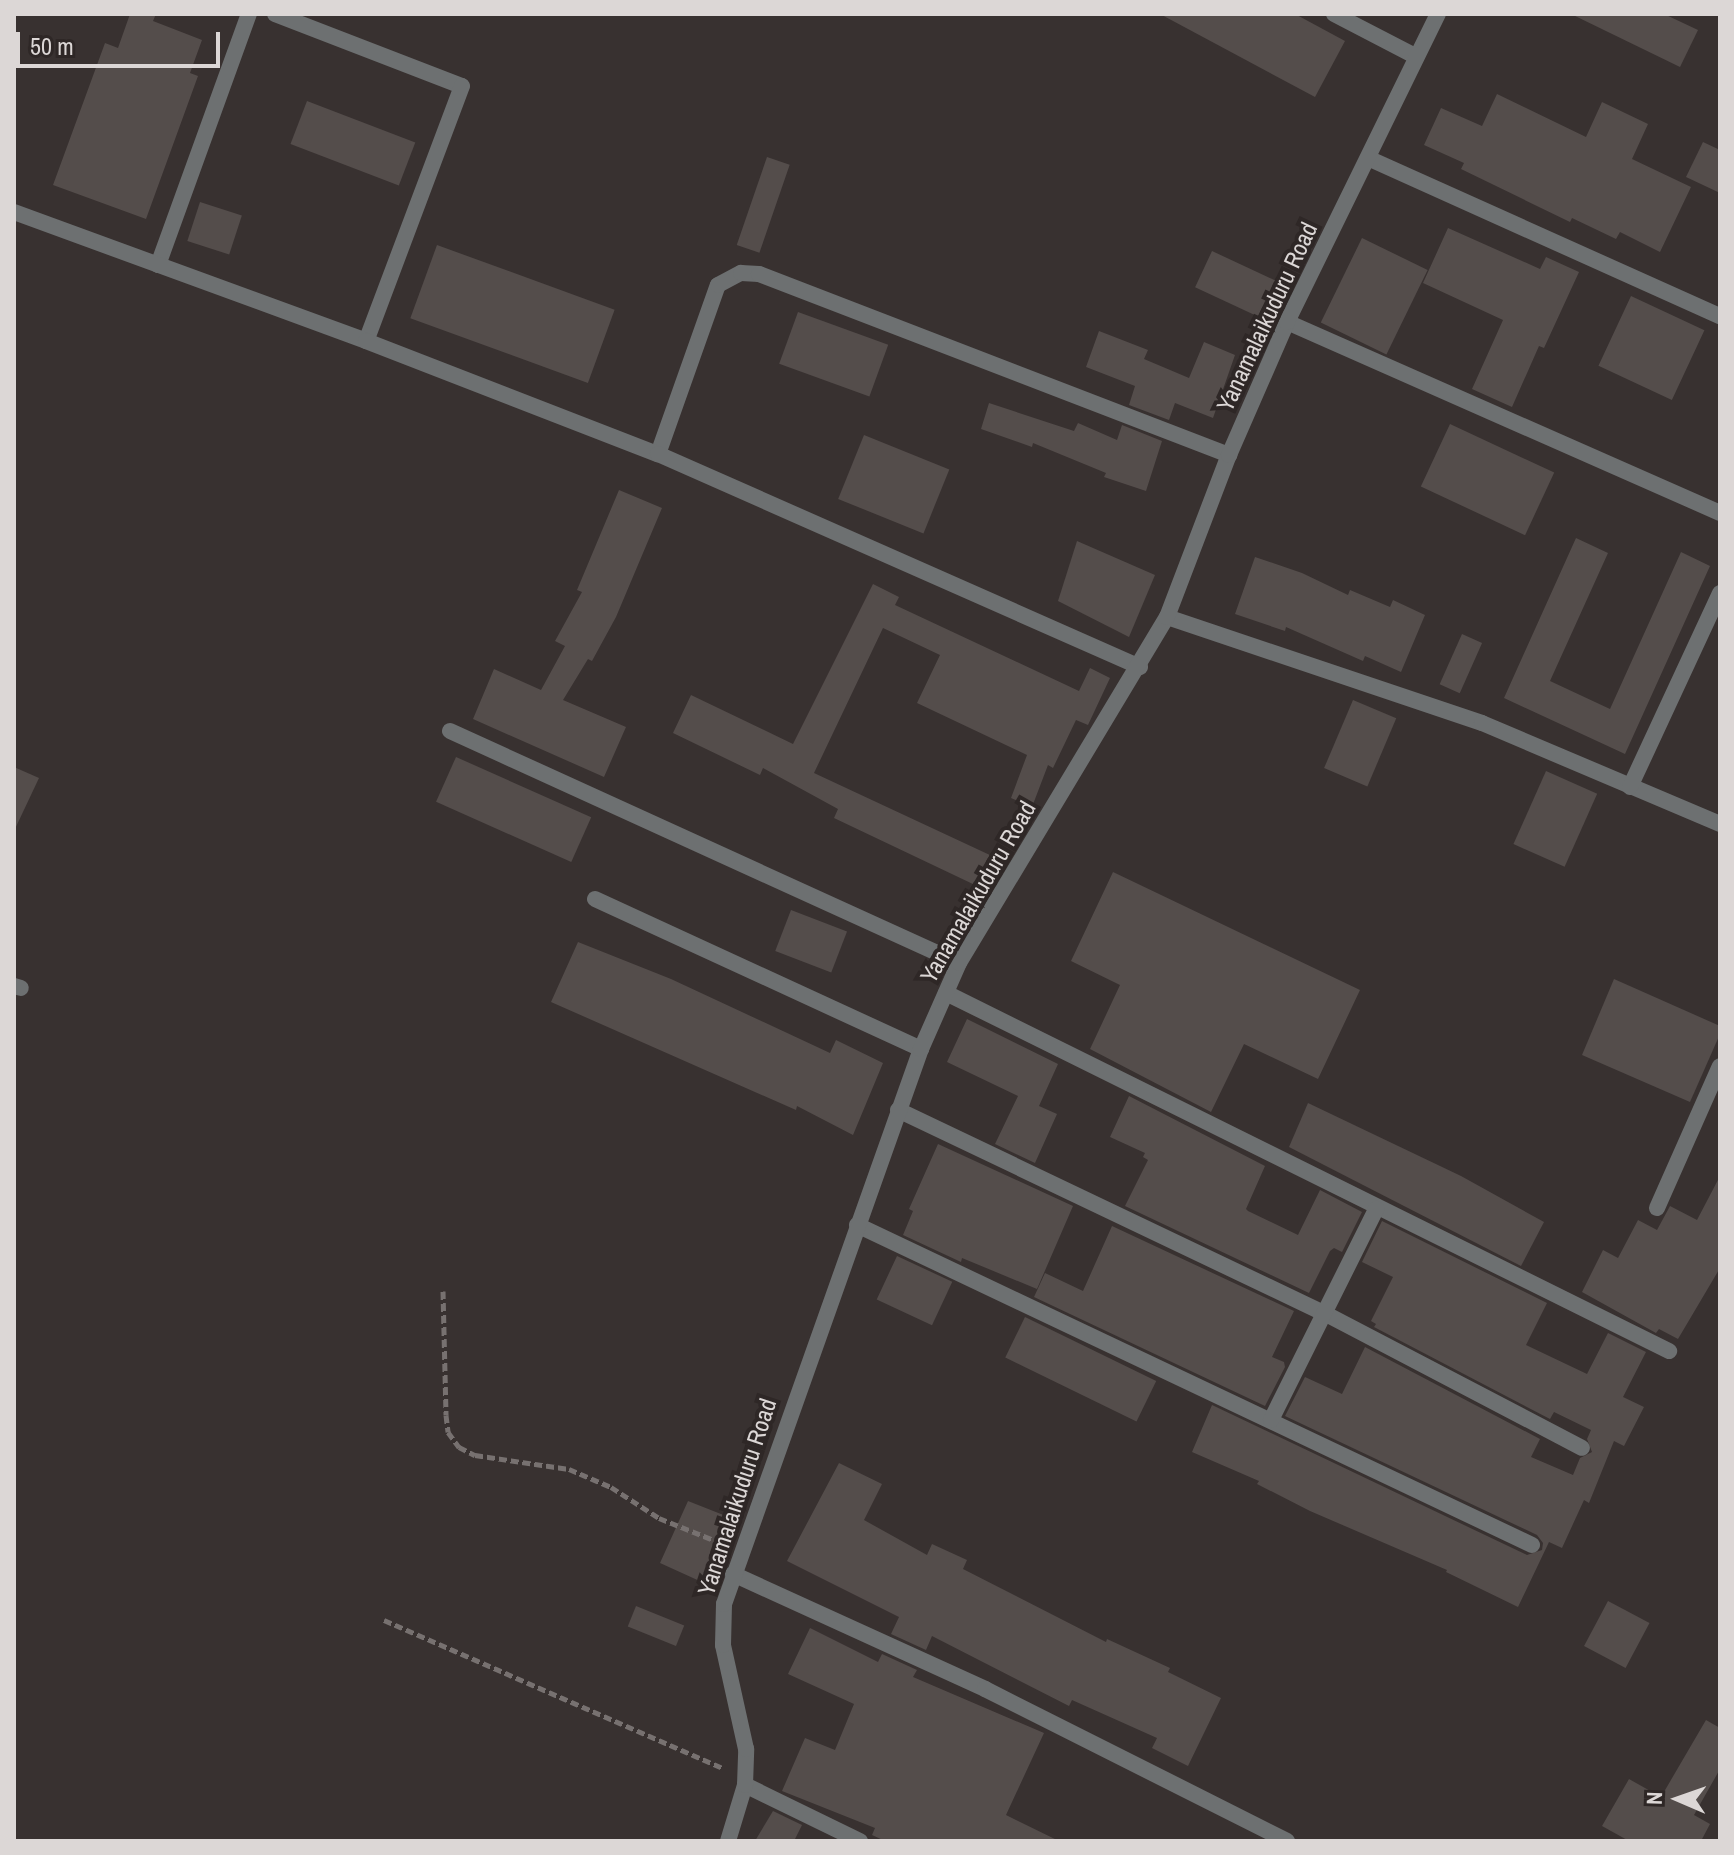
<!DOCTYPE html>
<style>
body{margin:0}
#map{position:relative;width:1734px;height:1855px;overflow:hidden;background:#383130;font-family:"Archivo Narrow",sans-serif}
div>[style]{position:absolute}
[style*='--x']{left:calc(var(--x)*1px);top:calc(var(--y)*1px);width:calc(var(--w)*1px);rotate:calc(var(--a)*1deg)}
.building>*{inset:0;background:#544d4b;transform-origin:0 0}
.path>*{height:5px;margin-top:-2.5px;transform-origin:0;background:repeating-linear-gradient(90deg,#777170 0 8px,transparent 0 12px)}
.minor>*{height:16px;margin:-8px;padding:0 8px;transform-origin:8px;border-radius:8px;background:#6d7071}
.tertiary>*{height:16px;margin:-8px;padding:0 8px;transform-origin:8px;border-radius:8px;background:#6d7071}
span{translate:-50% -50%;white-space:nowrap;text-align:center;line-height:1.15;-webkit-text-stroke:8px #2e2726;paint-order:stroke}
.street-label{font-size:24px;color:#dcd7d6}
.frame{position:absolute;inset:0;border:16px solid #dcd7d6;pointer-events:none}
.north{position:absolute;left:1638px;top:1759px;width:80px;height:80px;-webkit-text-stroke:6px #2e2726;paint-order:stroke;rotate:272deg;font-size:22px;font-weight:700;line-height:32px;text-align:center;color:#dcd7d6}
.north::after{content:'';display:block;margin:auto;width:28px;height:36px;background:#dcd7d6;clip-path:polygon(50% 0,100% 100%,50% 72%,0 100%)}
.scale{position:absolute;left:16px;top:32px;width:204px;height:36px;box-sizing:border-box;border:4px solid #dcd7d6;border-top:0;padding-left:10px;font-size:24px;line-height:28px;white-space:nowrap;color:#dcd7d6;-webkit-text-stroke:6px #2e2726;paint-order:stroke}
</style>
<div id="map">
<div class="building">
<i style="clip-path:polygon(130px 14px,156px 14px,153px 21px,202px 40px,190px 73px,198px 76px,146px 219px,53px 185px,105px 43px,118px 48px)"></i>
<i style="clip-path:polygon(1160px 14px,1295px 14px,1345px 41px,1315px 97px)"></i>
<i style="clip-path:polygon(1571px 14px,1664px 14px,1698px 30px,1680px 67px)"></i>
<i style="clip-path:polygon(1497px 94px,1586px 137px,1602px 102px,1648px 124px,1632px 159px,1691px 187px,1660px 252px,1620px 232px,1616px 239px,1572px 218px,1570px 222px,1461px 169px,1464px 163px,1424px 145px,1441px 108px,1482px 126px)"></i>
<i style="left:307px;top:101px;width:116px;height:46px;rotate:21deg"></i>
<i style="clip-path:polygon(1703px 142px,1720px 150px,1720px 193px,1686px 177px)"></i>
<i style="left:767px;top:157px;width:24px;height:93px;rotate:19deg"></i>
<i style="left:200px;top:202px;width:44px;height:41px;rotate:18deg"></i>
<i style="clip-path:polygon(1448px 228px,1540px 269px,1546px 257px,1579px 272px,1544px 348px,1539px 346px,1512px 407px,1472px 389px,1503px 320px,1423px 283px)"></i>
<i style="left:1362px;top:238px;width:73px;height:94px;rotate:26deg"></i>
<i style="left:437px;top:245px;width:189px;height:78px;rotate:20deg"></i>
<i style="left:1212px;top:251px;width:77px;height:40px;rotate:25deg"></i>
<i style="left:1631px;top:296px;width:81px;height:77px;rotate:25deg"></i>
<i style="left:798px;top:312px;width:96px;height:55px;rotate:20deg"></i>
<i style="clip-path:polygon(1099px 331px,1148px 350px,1144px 359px,1189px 378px,1204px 342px,1235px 355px,1213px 418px,1175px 403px,1169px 420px,1129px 405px,1135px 386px,1086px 367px)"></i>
<i style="clip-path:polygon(989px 403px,1074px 431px,1078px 423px,1117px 440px,1122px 425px,1162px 441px,1146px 491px,1104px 477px,1106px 473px,1033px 443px,1032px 447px,981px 429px)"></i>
<i style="left:1450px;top:424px;width:115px;height:69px;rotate:25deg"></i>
<i style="left:864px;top:435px;width:92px;height:69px;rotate:22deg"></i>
<i style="clip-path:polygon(619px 490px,662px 508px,616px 617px,592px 661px,588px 659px,563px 700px,626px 727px,604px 777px,473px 719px,494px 669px,541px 690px,565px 646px,555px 641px,582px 592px,577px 590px)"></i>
<i style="clip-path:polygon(1576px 538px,1608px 553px,1550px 681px,1610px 709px,1681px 552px,1710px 566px,1625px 754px,1504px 698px)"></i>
<i style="clip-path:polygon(1077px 541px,1155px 575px,1129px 637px,1058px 601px)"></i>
<i style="clip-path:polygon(1255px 557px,1302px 573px,1348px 595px,1350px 590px,1390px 607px,1393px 600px,1425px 615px,1401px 672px,1365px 656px,1363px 661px,1286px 627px,1285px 631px,1235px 614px)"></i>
<i style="clip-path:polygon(873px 584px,899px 597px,895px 605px,1079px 691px,1090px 668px,1110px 678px,1088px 725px,1076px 720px,1053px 768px,1048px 765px,1032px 807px,1011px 798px,1027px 755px,917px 703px,940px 655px,883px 628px,814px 773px,992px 856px,975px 885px,834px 818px,838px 809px,763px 768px,760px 775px,673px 733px,691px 695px,793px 744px)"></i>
<i style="left:1462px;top:634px;width:22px;height:55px;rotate:24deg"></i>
<i style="left:1353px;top:700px;width:47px;height:74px;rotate:23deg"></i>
<i style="left:456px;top:757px;width:148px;height:49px;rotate:24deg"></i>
<i style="clip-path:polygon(14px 767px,39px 778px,14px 831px)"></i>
<i style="left:1546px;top:771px;width:56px;height:80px;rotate:24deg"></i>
<i style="clip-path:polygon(1113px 872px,1360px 990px,1318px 1079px,1244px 1044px,1211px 1112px,1090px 1049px,1120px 985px,1071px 961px)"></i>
<i style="left:791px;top:910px;width:60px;height:44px;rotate:21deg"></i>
<i style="clip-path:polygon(578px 942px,671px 979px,830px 1053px,836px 1040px,883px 1063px,853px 1135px,797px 1106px,796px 1110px,551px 1002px)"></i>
<i style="clip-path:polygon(1614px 979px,1720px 1026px,1720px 1034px,1690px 1102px,1582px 1055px)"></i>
<i style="clip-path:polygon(967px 1019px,1058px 1064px,1039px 1106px,1057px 1114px,1035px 1163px,995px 1144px,1018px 1096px,947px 1062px)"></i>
<i style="clip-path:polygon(1129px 1096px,1265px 1166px,1246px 1209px,1248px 1211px,1298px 1235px,1320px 1190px,1362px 1212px,1342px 1252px,1334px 1248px,1330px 1251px,1309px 1293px,1125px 1206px,1148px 1160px,1143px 1157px,1145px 1153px,1110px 1137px)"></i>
<i style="clip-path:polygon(1308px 1103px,1461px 1176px,1544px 1222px,1521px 1266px,1289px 1147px)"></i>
<i style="clip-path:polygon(938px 1144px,1073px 1206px,1037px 1289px,962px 1258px,961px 1262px,903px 1235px,913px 1211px,909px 1209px)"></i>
<i style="clip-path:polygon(1720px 1176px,1720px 1268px,1678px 1339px,1659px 1329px,1656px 1333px,1582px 1292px,1603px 1250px,1618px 1258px,1638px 1220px,1657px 1230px,1670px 1206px,1697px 1220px)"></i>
<i style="clip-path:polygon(1382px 1221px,1547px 1303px,1526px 1345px,1587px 1374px,1608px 1333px,1646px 1352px,1623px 1397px,1644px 1407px,1624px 1446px,1614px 1441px,1589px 1503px,1584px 1500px,1562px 1548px,1549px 1542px,1518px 1607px,1446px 1572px,1447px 1570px,1310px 1511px,1257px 1484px,1259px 1481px,1192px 1452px,1212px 1405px,1527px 1555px,1542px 1550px,1543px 1543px,1537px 1535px,1285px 1416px,1305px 1377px,1342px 1394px,1365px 1347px,1540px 1439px,1531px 1457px,1573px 1475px,1580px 1458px,1592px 1452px,1587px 1439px,1591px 1430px,1554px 1412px,1550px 1419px,1374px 1327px,1376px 1324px,1371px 1321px,1393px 1277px,1362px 1262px)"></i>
<i style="clip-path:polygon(1112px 1226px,1294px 1311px,1272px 1357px,1284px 1362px,1285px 1367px,1265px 1406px,1034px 1297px,1045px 1273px,1083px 1291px)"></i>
<i style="left:897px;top:1256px;width:61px;height:48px;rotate:25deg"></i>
<i style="left:1025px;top:1317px;width:146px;height:45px;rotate:26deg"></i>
<i style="clip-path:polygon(839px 1463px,882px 1484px,864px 1520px,927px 1555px,932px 1544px,967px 1560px,963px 1569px,1106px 1642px,1107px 1639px,1170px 1668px,1168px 1672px,1221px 1698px,1188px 1766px,1152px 1748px,1157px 1738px,1072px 1700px,1069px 1706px,932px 1636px,926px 1650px,891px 1634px,899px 1617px,787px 1561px)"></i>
<i style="clip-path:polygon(688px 1501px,726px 1516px,709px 1556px,715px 1559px,704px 1583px,660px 1563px)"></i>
<i style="left:1608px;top:1601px;width:47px;height:51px;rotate:28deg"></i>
<i style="left:636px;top:1606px;width:52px;height:22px;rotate:22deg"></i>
<i style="clip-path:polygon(810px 1628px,878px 1662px,882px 1654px,917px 1670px,913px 1677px,1044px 1733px,1006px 1815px,1059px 1841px,885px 1841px,872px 1835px,875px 1828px,782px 1791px,805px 1738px,835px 1750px,854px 1704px,788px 1674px)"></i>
<i style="clip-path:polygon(1706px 1720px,1720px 1728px,1720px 1769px,1694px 1815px,1710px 1824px,1701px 1841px,1629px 1841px,1602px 1826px,1629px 1779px,1661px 1797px)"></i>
<i style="clip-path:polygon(773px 1811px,802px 1825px,794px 1841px,755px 1841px)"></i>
</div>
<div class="path">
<i style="--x:443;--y:1291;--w:124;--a:88.6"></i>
<i style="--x:446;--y:1415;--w:17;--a:83"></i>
<i style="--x:448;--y:1432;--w:19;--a:54"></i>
<i style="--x:459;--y:1447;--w:18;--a:27"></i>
<i style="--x:475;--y:1455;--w:95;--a:8.5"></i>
<i style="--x:569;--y:1469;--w:46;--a:23.2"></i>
<i style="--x:611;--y:1487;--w:57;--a:32.9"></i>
<i style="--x:659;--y:1518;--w:72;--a:21.9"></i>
<i style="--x:384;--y:1620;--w:369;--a:23.6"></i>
</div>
<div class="minor">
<i style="--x:275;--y:14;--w:200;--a:21.1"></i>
<i style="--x:462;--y:86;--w:272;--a:110.6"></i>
<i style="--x:1334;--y:14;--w:91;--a:27.4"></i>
<i style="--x:1370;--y:159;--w:384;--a:24.2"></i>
<i style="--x:158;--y:265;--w:267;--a:-70.1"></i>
<i style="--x:1287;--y:322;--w:473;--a:23.8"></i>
<i style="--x:658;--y:454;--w:179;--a:-70.5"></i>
<i style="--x:718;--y:285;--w:26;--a:-28"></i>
<i style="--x:741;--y:273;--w:18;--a:3"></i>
<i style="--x:759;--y:274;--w:504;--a:21.06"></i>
<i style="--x:1167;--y:617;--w:332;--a:18.6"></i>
<i style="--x:1482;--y:723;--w:259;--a:23"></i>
<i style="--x:450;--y:731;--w:559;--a:24.5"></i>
<i style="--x:1630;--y:787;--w:214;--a:-65.1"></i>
<i style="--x:595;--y:899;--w:359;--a:24.7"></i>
<i style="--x:14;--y:986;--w:7;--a:16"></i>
<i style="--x:946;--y:993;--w:807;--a:26.34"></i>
<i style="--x:898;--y:1110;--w:472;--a:25.5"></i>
<i style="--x:1324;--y:1313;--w:291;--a:27.6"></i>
<i style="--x:1657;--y:1208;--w:155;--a:-66.1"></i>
<i style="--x:857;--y:1225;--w:747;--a:25.36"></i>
<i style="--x:1271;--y:1420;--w:236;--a:-63.5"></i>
<i style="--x:733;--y:1574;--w:277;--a:24.5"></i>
<i style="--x:985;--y:1689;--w:338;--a:26.7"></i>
<i style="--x:745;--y:1785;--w:128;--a:26"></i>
</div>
<div class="tertiary">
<i style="--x:14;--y:212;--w:375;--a:20.1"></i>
<i style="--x:366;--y:341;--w:313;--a:21.2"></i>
<i style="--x:658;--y:454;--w:527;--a:23.84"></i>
<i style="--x:728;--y:1841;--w:59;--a:-73.1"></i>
<i style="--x:745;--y:1785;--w:36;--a:-88"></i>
<i style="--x:746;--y:1749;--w:107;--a:-102.5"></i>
<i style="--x:723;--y:1645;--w:41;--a:-88.6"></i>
<i style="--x:724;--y:1604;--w:589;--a:-70.46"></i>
<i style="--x:921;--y:1049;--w:94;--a:-66.2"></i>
<i style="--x:959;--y:963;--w:404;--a:-59"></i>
<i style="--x:1167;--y:617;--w:173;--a:-69.1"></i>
<i style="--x:1229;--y:455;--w:145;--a:-66.4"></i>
<i style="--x:1287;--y:322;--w:343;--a:-63.9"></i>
</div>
<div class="street-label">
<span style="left:1267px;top:317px;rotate:-65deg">Yanamalaikuduru Road</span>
<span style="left:978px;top:892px;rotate:-60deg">Yanamalaikuduru Road</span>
<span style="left:737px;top:1497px;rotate:-72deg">Yanamalaikuduru Road</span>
</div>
<div class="frame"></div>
<div class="north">N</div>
<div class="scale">50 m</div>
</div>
